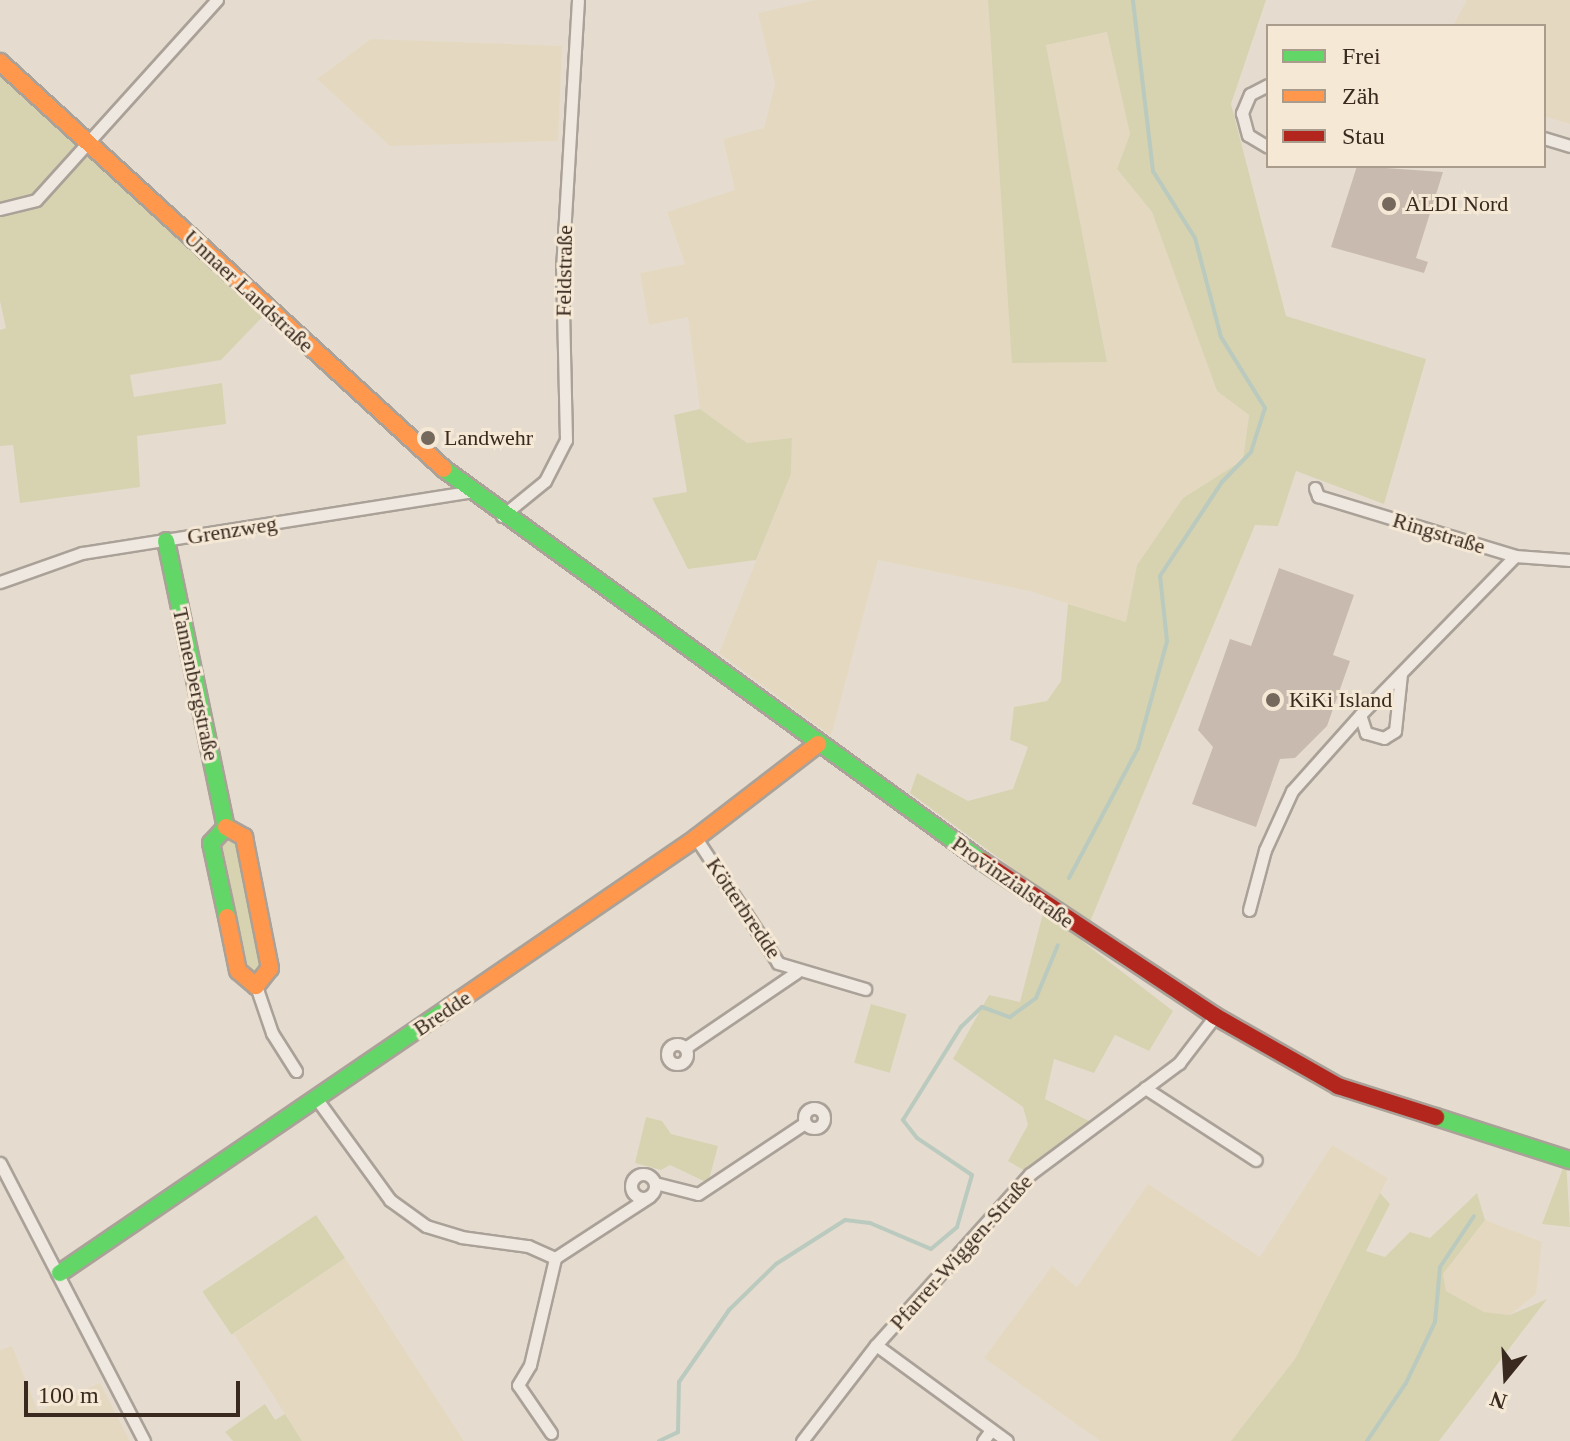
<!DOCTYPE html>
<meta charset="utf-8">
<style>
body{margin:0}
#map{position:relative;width:1570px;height:1441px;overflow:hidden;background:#e5dccf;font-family:Georgia,serif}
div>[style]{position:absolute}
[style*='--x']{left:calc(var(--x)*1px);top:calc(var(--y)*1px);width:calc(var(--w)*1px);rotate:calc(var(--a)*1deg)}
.farmland>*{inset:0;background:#e4d9c0}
.green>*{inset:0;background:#d7d3b1;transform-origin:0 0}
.stream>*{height:4px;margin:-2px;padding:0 2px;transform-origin:2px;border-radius:2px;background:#bacabe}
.building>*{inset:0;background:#c9bab0}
.roads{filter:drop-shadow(2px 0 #aaa198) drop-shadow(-2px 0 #aaa198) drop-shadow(0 2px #aaa198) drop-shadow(0 -2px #aaa198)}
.street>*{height:11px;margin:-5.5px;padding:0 5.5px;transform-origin:5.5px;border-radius:5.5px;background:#eee8e0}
.street>.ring{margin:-5.5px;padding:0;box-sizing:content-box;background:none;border:11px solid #eee8e0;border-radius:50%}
.fast>*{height:16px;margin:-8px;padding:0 8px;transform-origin:8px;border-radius:8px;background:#63d668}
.slow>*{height:16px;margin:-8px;padding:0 8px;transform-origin:8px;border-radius:8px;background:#ff974d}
.jam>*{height:16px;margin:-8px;padding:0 8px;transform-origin:8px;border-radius:8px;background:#b3261e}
.dots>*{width:22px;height:22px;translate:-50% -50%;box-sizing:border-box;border:4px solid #f5e8d5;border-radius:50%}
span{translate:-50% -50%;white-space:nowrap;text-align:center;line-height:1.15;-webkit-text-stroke:6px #f5e8d5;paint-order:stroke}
.poi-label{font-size:22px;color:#39291f}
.left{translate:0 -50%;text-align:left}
.street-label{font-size:22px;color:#39291f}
.legend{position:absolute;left:1266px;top:24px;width:280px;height:144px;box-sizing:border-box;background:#f5e8d5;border:2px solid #aa9c8c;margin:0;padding:10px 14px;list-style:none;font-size:24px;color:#39291f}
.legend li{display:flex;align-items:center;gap:16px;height:40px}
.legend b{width:40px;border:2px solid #aa9c8c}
.north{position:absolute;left:1466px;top:1337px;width:80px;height:80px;-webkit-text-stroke:6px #f5e8d5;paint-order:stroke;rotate:198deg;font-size:22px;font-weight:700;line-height:32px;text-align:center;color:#39291f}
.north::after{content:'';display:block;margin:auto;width:28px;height:36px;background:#39291f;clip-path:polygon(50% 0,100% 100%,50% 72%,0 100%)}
.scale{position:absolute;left:24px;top:1381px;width:216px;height:36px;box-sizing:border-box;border:4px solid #39291f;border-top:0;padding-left:10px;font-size:24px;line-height:28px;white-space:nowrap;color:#39291f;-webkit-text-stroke:6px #f5e8d5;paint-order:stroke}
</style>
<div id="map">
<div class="farmland">
<i style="clip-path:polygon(816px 0,988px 0,1107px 361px,1046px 45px,1108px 32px,1130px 134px,1117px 169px,1152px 212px,1217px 391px,1249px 415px,1243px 460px,1183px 498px,1137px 565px,1126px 623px,1030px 591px,878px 560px,831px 736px,719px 653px,791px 474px,792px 438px,747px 443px,700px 409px,688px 317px,649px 325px,640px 273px,685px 264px,667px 212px,735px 190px,723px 139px,764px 128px,775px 84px,758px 13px)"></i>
<i style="clip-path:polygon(1467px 0,1570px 0,1570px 124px,1544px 116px,1544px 26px,1453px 26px)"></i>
<i style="clip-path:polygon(371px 39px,562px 46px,558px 141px,390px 146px,317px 79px)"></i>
<i style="clip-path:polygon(1332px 1145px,1388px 1178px,1295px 1359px,1231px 1441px,1100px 1441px,984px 1358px,1052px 1266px,1077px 1287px,1148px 1184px,1260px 1257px)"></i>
<i style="clip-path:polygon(1485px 1220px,1542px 1242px,1536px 1294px,1510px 1315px,1484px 1312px,1446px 1291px,1443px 1274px)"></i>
<i style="clip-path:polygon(345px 1258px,464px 1441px,302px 1441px,234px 1334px)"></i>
<i style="clip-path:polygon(12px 1346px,38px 1411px,100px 1383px,130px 1441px,0 1441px,0 1350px)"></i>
</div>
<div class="green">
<i style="clip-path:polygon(988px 0,1266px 0,1231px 104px,1286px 316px,1426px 359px,1384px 504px,1296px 471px,1278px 526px,1255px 525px,1082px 941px,1173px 1011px,1149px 1051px,1115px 1035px,1094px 1073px,1054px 1059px,1045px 1099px,1093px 1123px,1030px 1174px,1008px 1161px,1028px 1125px,1023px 1107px,953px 1059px,989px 995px,1020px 1002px,1048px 894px,910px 793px,917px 773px,968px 801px,1013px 789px,1028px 747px,1010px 740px,1014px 707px,1047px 701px,1061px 681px,1068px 604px,1126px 622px,1137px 565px,1183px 498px,1243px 460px,1249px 415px,1217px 391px,1152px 212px,1117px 169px,1130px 134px,1107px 32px,1046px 45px,1107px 362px,1012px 363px)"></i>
<i style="clip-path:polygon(0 62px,269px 310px,221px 360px,130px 375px,134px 397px,222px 383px,226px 424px,137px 436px,140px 487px,20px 503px,13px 445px,0 446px,0 330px,6px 328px,0 301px)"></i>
<i style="clip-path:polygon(700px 409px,747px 443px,792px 438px,791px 474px,756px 560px,688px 569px,652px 498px,687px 492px,674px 415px)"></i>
<i style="clip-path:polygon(227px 832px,242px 840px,267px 967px,255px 982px,240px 969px,215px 844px)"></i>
<i style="left:871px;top:1004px;width:37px;height:61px;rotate:16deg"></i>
<i style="clip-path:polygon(646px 1117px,662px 1121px,671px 1134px,718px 1146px,708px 1183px,670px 1165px,661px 1170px,635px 1163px)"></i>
<i style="clip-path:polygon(1566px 1160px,1570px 1227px,1542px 1224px)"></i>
<i style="clip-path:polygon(1380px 1193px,1390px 1204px,1366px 1251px,1385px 1257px,1410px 1232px,1430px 1238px,1477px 1193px,1485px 1220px,1443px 1274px,1446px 1291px,1484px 1312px,1510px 1315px,1547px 1299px,1439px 1441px,1231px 1441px,1295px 1359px)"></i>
<i style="left:316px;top:1215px;width:52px;height:137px;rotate:56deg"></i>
<i style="clip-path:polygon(265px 1404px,275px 1420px,285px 1414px,302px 1441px,233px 1441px,225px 1432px)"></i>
</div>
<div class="stream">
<i style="--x:1069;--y:878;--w:147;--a:-62"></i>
<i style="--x:1138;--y:748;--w:111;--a:-74.8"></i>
<i style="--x:1167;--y:641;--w:65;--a:-96.1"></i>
<i style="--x:1160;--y:576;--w:113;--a:-56.6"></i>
<i style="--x:1222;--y:482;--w:42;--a:-46"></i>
<i style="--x:1251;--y:452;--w:46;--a:-72.3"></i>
<i style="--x:1265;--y:408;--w:84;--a:-121.8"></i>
<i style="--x:1221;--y:337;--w:102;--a:-104.7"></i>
<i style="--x:1195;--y:238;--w:79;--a:-122.1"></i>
<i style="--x:1153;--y:171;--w:172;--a:-96.7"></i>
<i style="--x:659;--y:1441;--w:21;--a:-25"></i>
<i style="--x:678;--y:1432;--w:50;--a:-88.9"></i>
<i style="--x:679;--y:1382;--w:88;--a:-55.2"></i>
<i style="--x:729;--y:1310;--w:66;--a:-44.4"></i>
<i style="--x:776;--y:1264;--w:82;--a:-32.5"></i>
<i style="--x:845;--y:1220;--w:25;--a:7"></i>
<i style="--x:870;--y:1223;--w:66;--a:23.1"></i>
<i style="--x:931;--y:1249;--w:34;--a:-40"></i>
<i style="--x:957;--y:1227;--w:54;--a:-73.9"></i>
<i style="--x:972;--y:1175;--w:66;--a:-146.1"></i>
<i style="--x:917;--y:1138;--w:23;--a:-128"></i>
<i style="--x:903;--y:1120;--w:110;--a:-58.1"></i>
<i style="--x:961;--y:1027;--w:29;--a:-44"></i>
<i style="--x:982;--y:1007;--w:30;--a:20"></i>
<i style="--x:1010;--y:1017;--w:32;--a:-36"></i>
<i style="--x:1036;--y:998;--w:57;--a:-67.5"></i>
<i style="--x:1367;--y:1441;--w:70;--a:-56.1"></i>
<i style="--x:1406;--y:1383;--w:68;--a:-64.6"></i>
<i style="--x:1435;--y:1322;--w:55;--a:-84.8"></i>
<i style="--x:1440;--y:1267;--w:61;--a:-56.3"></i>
</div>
<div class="building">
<i style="clip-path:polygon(1357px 166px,1443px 172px,1416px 258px,1428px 262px,1424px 273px,1331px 247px)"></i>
<i style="clip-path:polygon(1279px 568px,1354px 595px,1333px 655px,1350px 661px,1327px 726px,1295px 758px,1280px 759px,1256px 827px,1192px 804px,1213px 747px,1198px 730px,1230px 639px,1251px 646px)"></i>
</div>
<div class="roads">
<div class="street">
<i style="--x:1268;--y:85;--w:20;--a:153"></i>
<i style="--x:1250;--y:94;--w:21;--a:113"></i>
<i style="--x:1242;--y:113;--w:23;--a:75"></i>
<i style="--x:1248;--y:135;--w:23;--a:31"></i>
<i style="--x:1544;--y:138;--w:27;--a:17"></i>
<i style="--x:0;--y:209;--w:37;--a:-14"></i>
<i style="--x:36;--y:200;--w:270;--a:-47.9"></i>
<i style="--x:1315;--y:488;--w:9;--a:69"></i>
<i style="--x:1318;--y:496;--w:206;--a:16.9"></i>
<i style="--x:1515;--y:556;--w:55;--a:4.2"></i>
<i style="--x:502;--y:516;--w:55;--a:-39.1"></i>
<i style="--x:545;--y:481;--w:46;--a:-62.9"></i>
<i style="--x:566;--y:440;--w:171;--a:-91.3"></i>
<i style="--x:562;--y:269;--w:269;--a:-86.6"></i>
<i style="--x:0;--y:582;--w:87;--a:-19.5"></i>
<i style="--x:82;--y:553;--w:392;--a:-9"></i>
<i style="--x:1401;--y:674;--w:57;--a:96"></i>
<i style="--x:1395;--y:731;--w:13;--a:148"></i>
<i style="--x:1384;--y:738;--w:19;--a:-164"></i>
<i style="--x:1366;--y:733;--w:19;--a:-108"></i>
<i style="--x:1360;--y:715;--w:222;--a:-45.7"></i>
<i style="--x:696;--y:838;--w:149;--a:56.7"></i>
<i style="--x:778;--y:963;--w:91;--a:16.6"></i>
<i style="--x:1249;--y:910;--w:62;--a:-75.1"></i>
<i style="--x:1265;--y:850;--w:65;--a:-65.4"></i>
<i style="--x:1292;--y:791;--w:102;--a:-48.2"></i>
<i style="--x:256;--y:986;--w:50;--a:71.2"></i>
<i style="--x:272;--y:1033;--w:45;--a:57.7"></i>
<i class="ring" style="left:667px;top:1044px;width:9px;height:9px"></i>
<i style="--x:685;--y:1048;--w:135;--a:-34.2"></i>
<i style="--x:1145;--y:1088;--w:132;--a:33"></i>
<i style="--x:316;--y:1098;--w:126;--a:54"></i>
<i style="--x:390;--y:1200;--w:44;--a:35.8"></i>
<i style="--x:426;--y:1226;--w:37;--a:17"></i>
<i style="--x:461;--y:1237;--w:68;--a:7.7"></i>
<i style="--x:528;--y:1246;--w:30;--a:24"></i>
<i style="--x:555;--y:1258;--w:113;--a:-33.1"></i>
<i class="ring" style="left:804px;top:1108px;width:9px;height:9px"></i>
<i style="--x:0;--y:1163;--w:313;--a:62.6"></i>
<i class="ring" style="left:631px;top:1174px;width:13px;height:13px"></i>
<i style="--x:655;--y:1183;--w:44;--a:14.3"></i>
<i style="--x:698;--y:1194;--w:128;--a:-33.6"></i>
<i style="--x:876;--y:1345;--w:162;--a:36.2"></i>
<i style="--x:551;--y:1433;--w:58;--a:-124.5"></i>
<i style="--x:518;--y:1385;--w:23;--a:-59"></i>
<i style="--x:530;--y:1365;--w:110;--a:-76.8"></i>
<i style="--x:802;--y:1441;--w:121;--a:-52.4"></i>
<i style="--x:876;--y:1345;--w:230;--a:-48"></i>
<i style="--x:1030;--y:1174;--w:186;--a:-36.7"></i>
<i style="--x:1179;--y:1063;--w:59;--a:-52.5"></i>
<i style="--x:983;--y:1441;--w:14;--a:-54"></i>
</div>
<div class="fast">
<i style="--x:444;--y:469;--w:666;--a:36.08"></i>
<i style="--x:166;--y:541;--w:292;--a:78.2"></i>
<i style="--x:226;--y:827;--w:22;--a:133"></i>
<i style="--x:211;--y:843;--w:76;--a:77.8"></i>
<i style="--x:1436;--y:1117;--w:141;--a:17.8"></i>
<i style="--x:60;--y:1273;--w:473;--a:-34.3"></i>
</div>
<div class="slow">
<i style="--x:0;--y:62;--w:602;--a:42.51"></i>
<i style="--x:226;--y:827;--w:21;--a:29"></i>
<i style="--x:244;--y:837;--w:134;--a:78.8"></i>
<i style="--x:270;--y:968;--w:23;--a:128"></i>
<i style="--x:256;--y:986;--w:23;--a:-140"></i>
<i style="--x:238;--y:971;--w:55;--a:-101.5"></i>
<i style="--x:451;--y:1006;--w:297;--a:-34.4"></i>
<i style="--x:696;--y:838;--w:154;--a:-37.6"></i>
</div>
<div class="jam">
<i style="--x:982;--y:861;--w:280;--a:33.6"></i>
<i style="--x:1215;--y:1016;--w:142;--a:29.6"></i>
<i style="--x:1338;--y:1086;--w:103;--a:17.6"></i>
</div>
</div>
<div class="dots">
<i style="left:1389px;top:204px;background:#75685d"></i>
<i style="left:428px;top:438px;background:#75685d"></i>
<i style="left:1273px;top:700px;background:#75685d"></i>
</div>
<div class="poi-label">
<span class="left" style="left:1405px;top:204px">ALDI Nord</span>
<span class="left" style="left:444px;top:438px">Landwehr</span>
<span class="left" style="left:1289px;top:700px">KiKi Island</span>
</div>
<div class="street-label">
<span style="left:564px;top:271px;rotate:-89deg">Feldstraße</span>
<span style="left:249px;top:291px;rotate:43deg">Unnaer Landstraße</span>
<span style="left:232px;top:530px;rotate:-9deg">Grenzweg</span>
<span style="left:1439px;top:533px;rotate:17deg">Ringstraße</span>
<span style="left:196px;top:684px;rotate:78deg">Tannenbergstraße</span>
<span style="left:1013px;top:882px;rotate:35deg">Provinzialstraße</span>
<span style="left:744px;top:908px;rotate:56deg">Kötterbredde</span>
<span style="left:442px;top:1013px;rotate:-34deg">Bredde</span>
<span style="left:961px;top:1252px;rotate:-48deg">Pfarrer-Wiggen-Straße</span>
</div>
<ul class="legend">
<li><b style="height:10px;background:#63d668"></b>Frei</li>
<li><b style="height:10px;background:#ff974d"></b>Zäh</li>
<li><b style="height:10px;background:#b3261e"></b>Stau</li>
</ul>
<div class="north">N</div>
<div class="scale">100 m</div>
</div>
